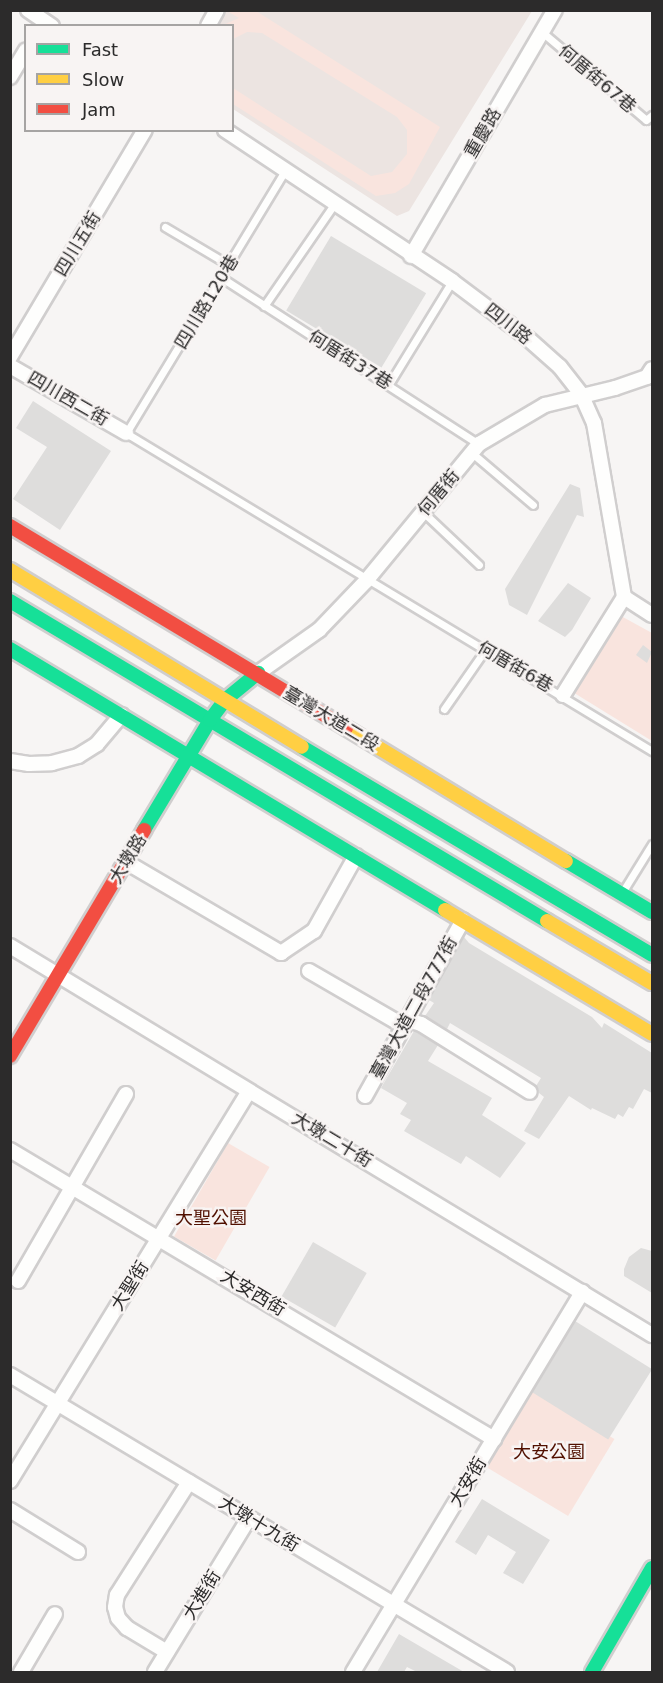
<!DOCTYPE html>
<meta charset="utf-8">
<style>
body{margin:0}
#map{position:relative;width:663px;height:1683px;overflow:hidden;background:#f7f5f4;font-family:"DejaVu Sans","Noto Sans TC",sans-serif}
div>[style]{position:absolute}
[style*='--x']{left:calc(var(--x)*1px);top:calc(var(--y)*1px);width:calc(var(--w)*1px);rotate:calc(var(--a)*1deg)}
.built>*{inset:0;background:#ece4e1}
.green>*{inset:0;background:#f9e4de;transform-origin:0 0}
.building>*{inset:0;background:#dedddc;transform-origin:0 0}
.roads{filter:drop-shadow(2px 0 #d0cece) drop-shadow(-2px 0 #d0cece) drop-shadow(0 2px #d0cece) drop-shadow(0 -2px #d0cece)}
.lane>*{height:7px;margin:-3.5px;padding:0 3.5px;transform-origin:3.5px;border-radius:3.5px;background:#fefefd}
.street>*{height:14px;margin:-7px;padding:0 7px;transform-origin:7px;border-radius:7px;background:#fefefd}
.fast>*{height:14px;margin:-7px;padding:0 7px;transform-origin:7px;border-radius:7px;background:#16e098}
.slow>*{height:14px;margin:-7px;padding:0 7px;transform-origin:7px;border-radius:7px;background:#ffcf43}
.jam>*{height:14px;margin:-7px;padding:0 7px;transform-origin:7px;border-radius:7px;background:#f24e42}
span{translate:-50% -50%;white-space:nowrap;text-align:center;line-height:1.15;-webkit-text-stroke:5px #f8f4f3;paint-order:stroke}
.street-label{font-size:18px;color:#2c2b2b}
.park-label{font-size:18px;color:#511000}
.frame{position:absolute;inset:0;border:12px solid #2c2b2b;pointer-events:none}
.legend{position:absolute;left:24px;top:24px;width:210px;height:108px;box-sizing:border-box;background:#f8f4f3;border:2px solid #a6a4a3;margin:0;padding:8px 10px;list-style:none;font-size:18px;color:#2c2b2b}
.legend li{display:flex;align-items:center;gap:12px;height:30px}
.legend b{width:30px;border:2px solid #a6a4a3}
</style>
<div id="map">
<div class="built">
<i style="clip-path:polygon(224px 10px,532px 11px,409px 211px,397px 216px,233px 109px,232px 26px,215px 26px)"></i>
</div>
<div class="green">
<i style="clip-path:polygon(227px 11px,256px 11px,440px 127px,409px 184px,395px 193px,376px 196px,233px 104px,233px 88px,371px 176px,392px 172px,407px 154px,407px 130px,397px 117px,262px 33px,247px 32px,233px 39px,232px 26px,223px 25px,239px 18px)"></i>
<i style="clip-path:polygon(621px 616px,652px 633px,652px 741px,571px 691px,617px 618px)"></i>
<i style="left:228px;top:1143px;width:48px;height:108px;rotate:30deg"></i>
<i style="left:533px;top:1390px;width:95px;height:90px;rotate:31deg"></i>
</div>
<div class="building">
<i style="left:331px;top:236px;width:111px;height:87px;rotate:31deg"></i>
<i style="clip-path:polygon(33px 401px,111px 451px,60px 530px,13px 499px,47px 447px,16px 428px)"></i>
<i style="clip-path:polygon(570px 484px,580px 488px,584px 517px,577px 515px,527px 615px,509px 605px,505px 589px)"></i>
<i style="clip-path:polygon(568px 583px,591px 598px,572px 630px,565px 637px,538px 621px)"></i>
<i style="clip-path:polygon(643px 645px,652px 652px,647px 663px,636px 655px)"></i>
<i style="clip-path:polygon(464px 937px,469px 943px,592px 1017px,602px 1028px,604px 1023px,652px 1053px,652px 1093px,644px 1089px,633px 1109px,629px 1107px,623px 1117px,618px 1114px,615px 1119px,592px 1108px,591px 1110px,569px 1096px,539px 1139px,524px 1131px,544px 1097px,539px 1093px,536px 1086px,541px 1078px,450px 1023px,447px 1029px,425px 1016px,434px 1003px,429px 1000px)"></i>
<i style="clip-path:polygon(414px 1031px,438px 1045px,428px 1061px,492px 1098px,482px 1115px,526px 1143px,500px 1178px,466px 1156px,461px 1164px,404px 1131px,411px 1120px,400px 1114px,407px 1103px,381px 1088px)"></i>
<i style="left:313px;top:1242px;width:62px;height:63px;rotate:30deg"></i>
<i style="clip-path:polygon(641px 1248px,652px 1251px,652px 1293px,624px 1276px,624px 1269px,629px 1257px)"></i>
<i style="left:575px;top:1321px;width:91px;height:83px;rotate:32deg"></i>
<i style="clip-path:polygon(482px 1499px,550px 1540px,523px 1584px,503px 1573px,516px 1552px,488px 1535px,476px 1555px,455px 1542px)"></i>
<i style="clip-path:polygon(399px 1634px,464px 1672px,417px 1672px,407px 1667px,404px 1672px,377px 1672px)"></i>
</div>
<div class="roads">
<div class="lane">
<i style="--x:542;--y:32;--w:136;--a:40.2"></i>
<i style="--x:646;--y:120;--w:8;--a:-40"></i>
<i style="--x:286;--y:169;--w:309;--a:121.2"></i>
<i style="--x:126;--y:433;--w:615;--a:31.16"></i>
<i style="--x:165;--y:227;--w:74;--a:30.7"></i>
<i style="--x:222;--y:278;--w:306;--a:32.9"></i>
<i style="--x:264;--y:306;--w:125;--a:-55.4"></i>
<i style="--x:389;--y:384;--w:121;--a:-58.5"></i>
<i style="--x:472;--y:453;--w:80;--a:40.4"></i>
<i style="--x:423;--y:512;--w:77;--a:43.4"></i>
<i style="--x:444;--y:709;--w:72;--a:-55.2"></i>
<i style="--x:623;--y:891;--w:55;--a:-58.3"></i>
</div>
<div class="street">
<i style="--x:28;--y:10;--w:29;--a:34"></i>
<i style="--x:208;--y:26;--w:18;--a:-61"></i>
<i style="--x:10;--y:77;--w:31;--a:-59"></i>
<i style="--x:225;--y:130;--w:273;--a:33.6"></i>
<i style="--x:452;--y:281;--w:90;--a:36.9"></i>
<i style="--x:524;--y:335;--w:48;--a:41.6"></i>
<i style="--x:560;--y:367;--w:34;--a:52"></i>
<i style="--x:581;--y:394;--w:32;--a:66"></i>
<i style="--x:594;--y:423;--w:177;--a:80.2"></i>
<i style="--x:624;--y:597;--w:33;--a:33"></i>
<i style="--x:411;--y:256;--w:285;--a:-59.7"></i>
<i style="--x:10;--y:357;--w:264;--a:-59.3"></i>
<i style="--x:10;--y:366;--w:134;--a:30"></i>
<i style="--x:258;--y:673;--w:75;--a:-35.2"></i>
<i style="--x:319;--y:630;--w:68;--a:-46.2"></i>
<i style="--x:366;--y:581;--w:178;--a:-50.5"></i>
<i style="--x:479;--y:444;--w:77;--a:-30.6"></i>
<i style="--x:545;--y:405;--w:72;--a:-13.7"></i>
<i style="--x:615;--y:388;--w:34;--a:-19"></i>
<i style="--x:647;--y:377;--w:9;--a:-58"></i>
<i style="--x:563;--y:695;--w:115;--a:-58.1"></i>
<i style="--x:10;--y:761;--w:19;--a:9"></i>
<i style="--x:29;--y:764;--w:23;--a:-2"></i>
<i style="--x:52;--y:763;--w:27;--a:-15"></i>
<i style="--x:78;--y:756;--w:22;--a:-32"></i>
<i style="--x:97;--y:744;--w:38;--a:-50"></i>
<i style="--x:126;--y:862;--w:180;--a:30.4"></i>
<i style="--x:281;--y:953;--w:40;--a:-34"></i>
<i style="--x:314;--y:931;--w:86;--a:-60.8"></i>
<i style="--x:10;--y:946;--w:751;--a:31.21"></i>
<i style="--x:309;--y:971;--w:110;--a:30.1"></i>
<i style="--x:408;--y:1020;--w:14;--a:17"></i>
<i style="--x:421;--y:1024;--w:128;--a:32"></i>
<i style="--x:365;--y:1096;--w:201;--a:-60.9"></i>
<i style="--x:10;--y:1150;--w:564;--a:30.84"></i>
<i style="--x:18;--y:1281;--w:216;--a:-60"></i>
<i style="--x:10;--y:1375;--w:579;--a:30.86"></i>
<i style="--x:10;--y:1481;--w:457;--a:-58.5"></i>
<i style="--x:10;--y:1510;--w:80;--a:31.7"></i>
<i style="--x:167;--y:1652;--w:47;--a:-149"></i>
<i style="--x:127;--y:1628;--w:13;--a:-132"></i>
<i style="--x:118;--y:1618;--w:11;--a:-105"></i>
<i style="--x:115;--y:1607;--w:12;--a:-81"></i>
<i style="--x:117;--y:1595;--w:134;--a:-57.5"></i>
<i style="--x:21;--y:1672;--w:67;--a:-59.6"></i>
<i style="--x:155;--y:1672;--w:180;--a:-58.6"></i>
<i style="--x:353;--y:1672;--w:444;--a:-58.9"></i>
</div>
<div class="fast">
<i style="--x:10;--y:601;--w:625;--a:30.79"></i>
<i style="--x:10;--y:649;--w:507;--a:30.96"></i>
<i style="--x:302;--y:747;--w:407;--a:30.7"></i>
<i style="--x:144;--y:830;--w:128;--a:-59"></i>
<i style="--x:210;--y:720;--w:25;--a:-53"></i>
<i style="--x:225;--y:700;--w:43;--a:-39.3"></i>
<i style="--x:566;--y:861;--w:100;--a:30.7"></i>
<i style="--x:592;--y:1672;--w:120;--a:-60"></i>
</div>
<div class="slow">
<i style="--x:10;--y:570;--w:341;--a:31.2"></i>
<i style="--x:346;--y:728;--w:257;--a:31.2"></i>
<i style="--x:445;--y:910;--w:241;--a:30.9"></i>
<i style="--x:547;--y:921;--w:122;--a:30.6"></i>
</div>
<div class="jam">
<i style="--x:10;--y:526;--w:392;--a:31"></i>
<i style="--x:10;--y:1056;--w:263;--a:-59.3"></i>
</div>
</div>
<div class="street-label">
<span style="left:597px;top:79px;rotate:40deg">何厝街67巷</span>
<span style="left:483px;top:133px;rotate:-60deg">重慶路</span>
<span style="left:78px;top:244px;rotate:-59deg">四川五街</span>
<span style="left:207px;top:302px;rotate:-59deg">四川路120巷</span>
<span style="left:508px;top:324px;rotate:38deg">四川路</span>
<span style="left:350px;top:360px;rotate:32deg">何厝街37巷</span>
<span style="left:68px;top:399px;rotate:30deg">四川西二街</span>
<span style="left:439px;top:493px;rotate:-50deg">何厝街</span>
<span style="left:515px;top:667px;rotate:30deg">何厝街6巷</span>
<span style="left:331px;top:719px;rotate:31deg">臺灣大道二段</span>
<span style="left:128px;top:859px;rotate:-59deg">大墩路</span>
<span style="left:414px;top:1008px;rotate:-61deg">臺灣大道二段777街</span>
<span style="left:332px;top:1140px;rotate:31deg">大墩二十街</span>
<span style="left:130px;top:1286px;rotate:-58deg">大聖街</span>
<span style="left:253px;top:1293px;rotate:31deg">大安西街</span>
<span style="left:468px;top:1482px;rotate:-59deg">大安街</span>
<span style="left:259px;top:1524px;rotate:31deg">大墩十九街</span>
<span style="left:202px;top:1595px;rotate:-58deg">大進街</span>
</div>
<div class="park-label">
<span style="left:211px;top:1218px">大聖公園</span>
<span style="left:549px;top:1452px">大安公園</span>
</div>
<div class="frame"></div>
<ul class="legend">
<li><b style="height:8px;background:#16e098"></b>Fast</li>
<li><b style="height:8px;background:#ffcf43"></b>Slow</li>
<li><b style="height:8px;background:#f24e42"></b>Jam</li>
</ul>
</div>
